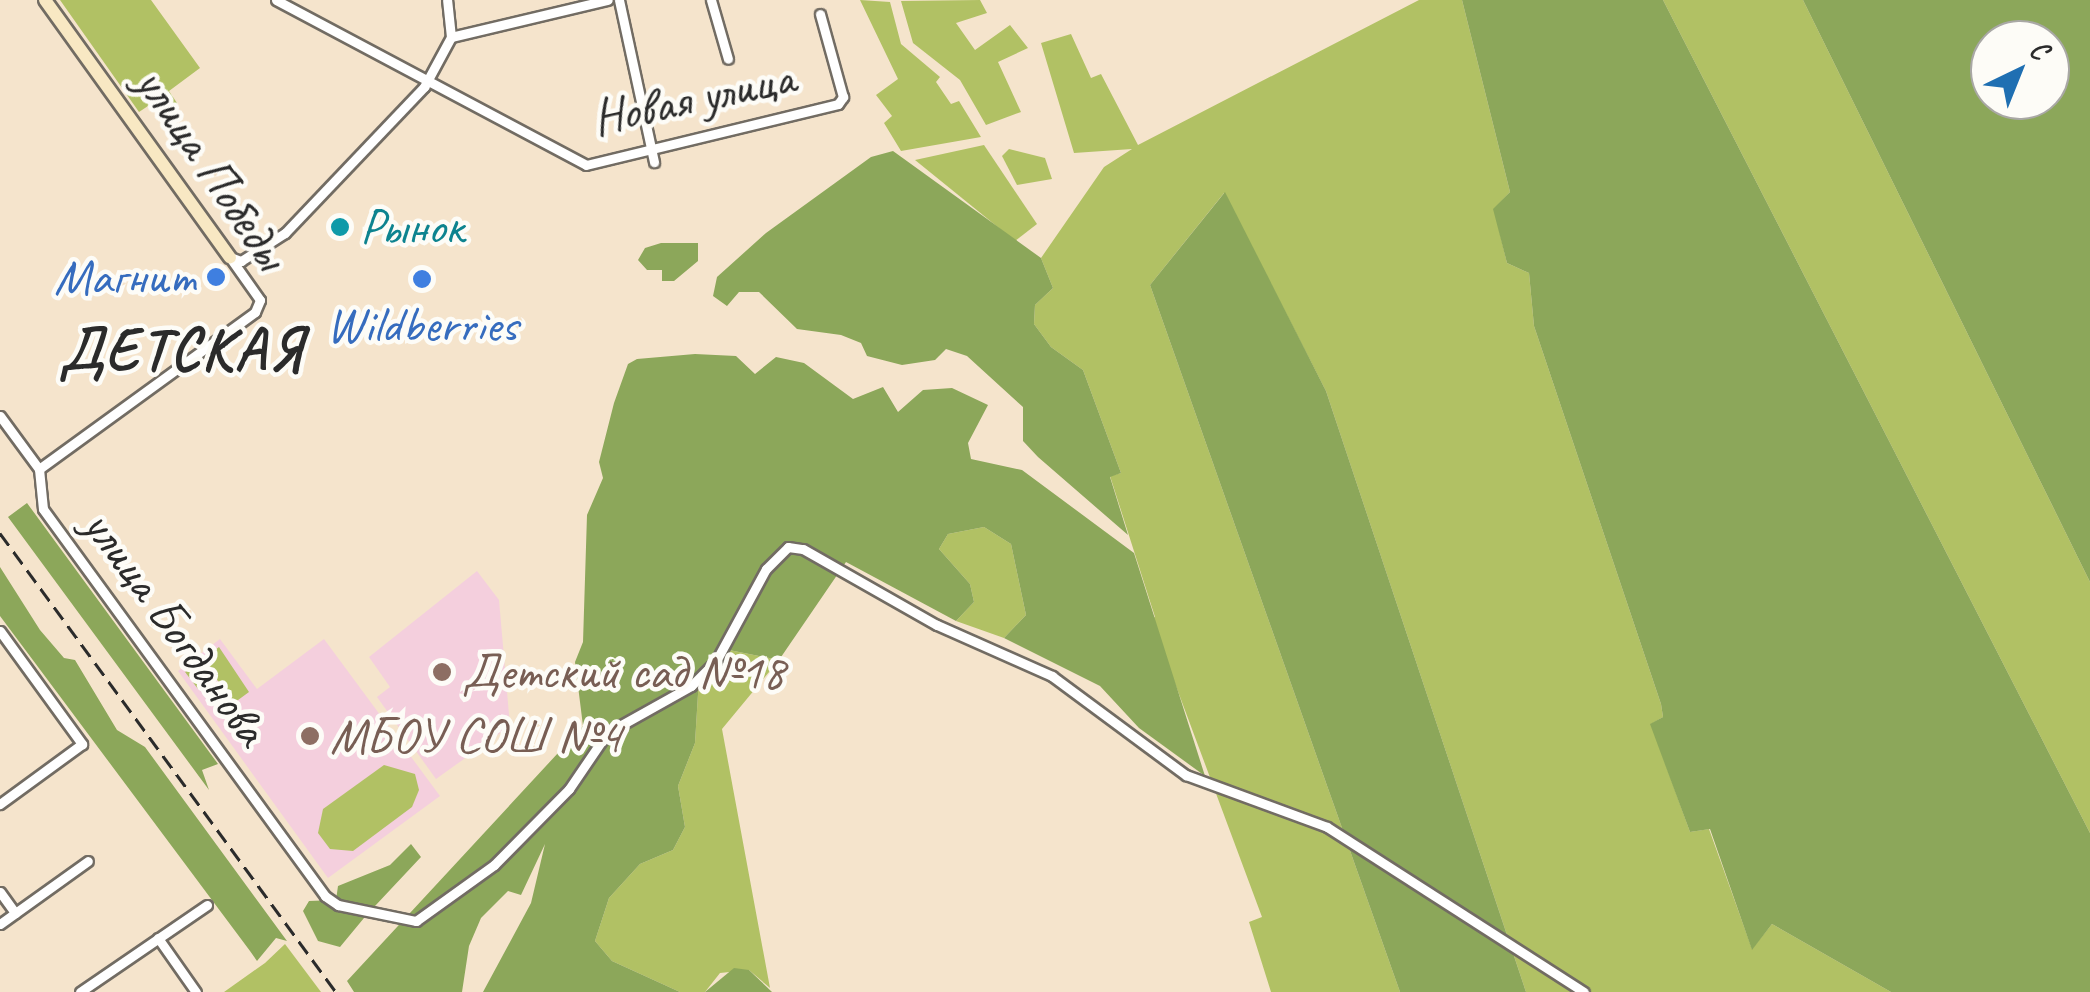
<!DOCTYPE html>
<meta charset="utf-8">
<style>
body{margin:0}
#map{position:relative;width:2090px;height:992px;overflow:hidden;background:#f5e4cc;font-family:Caveat,sans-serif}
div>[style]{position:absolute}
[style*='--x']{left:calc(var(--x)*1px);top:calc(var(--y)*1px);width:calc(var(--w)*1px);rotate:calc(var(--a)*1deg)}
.built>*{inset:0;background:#f4cfdd}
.green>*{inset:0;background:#b1c164}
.forest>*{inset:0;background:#8ca75a}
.roads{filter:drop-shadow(2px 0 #726c63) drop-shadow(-2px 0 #726c63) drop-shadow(0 2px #726c63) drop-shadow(0 -2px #726c63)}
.street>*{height:9px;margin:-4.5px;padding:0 4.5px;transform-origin:4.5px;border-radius:4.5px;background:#fff}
.secondary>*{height:12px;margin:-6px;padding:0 6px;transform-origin:6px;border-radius:6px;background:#f8e8c3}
.rail>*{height:2.5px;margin-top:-1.25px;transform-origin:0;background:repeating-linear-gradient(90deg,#2b2b2b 0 15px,transparent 0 23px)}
.dots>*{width:28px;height:28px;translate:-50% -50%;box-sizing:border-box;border:5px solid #fdfcf7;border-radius:50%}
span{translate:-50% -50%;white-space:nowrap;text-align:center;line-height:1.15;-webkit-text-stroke:9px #fdfcf7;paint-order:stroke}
.street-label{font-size:50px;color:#2b2b2b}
.culture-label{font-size:50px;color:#0d838f}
.left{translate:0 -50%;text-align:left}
.shop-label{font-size:50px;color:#366cbe}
.right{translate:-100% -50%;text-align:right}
.education-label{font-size:50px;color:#785e54}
.district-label{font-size:60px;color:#2b2b2b;font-weight:700;letter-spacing:2.5px}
.north{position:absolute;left:1970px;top:20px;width:100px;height:100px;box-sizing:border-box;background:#fdfcf7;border:2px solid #a9a8a5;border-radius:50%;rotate:43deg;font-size:28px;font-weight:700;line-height:40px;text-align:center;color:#2b2b2b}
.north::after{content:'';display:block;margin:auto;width:35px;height:45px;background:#1f6fb2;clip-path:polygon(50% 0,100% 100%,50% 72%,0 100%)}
</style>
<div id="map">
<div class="built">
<i style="clip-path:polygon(477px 571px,499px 600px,510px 726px,436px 779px,377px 697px,390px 687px,369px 657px)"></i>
<i style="clip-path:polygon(220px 639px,257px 689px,324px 639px,440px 796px,328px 878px,178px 671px)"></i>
</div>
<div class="green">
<i style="clip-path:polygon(60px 0,151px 0,200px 68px,169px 91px,177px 103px,160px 117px,151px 104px,139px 112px)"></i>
<i style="clip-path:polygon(860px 0,890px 2px,901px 44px,940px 77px,936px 82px,951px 104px,959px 101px,981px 137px,901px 151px,884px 123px,892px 116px,876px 95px,898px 79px)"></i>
<i style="clip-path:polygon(980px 0,987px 13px,956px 23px,975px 50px,1010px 25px,1028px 48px,998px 62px,1021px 112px,986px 125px,960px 80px,913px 43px,901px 1px)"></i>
<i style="clip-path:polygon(1419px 0,1462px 0,1510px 192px,1494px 209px,1507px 263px,1529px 273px,1534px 326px,1661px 704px,1663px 717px,1651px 724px,1690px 832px,1709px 829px,1752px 949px,1772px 924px,1891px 992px,1526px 992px,1326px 391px,1224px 193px,1150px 285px,1400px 992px,1271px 992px,1249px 922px,1262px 917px,1151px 619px,1155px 617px,1110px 476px,1121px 473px,1083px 370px,1051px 347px,1034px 324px,1035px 305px,1053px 288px,1041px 258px,1104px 167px,1132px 149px,1074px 153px,1041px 43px,1071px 34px,1091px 78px,1101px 74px,1138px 145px)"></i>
<i style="clip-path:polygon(1663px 0,1803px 0,2090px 582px,2090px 833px)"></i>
<i style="clip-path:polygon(984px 145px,1037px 224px,1015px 241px,915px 160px)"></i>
<i style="clip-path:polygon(1009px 149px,1045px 158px,1052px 179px,1017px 185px,1002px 156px)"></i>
<i style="clip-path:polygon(984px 527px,1011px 544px,1026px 615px,1004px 638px,956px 621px,974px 602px,970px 584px,939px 549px,948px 534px)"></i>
<i style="clip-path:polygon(219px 647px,249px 692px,234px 703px,215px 677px,198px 689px,185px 672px)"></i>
<i style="clip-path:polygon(724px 649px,779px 660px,722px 729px,770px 988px,749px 970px,720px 973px,705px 992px,680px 992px,612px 961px,595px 941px,609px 898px,640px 864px,673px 850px,685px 827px,678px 786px,695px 743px,699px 678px)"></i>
<i style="clip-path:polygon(384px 765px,415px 774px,419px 790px,412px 807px,353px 851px,330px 849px,318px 833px,323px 809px)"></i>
<i style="clip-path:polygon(285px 944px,321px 992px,224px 992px,265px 963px)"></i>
</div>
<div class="forest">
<i style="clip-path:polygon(1462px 0,1663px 0,2090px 833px,2090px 992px,1891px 992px,1772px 924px,1752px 950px,1710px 829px,1690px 832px,1650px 724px,1663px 717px,1661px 704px,1534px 326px,1529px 273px,1507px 263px,1493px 209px,1510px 192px)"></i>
<i style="clip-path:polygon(evenodd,1803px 0,2090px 0,2090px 582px,1803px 0,1990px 40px,2050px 40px,2050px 100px,1990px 100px,1990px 40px)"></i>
<i style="clip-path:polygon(893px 151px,1041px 258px,1053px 288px,1035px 305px,1034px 324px,1051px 347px,1083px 370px,1121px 473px,1110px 477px,1128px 535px,1038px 457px,1023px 441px,1023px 407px,967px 356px,946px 349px,935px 360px,902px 365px,867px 356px,861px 343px,841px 335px,797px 329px,759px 292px,739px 292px,727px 306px,713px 296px,717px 277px,766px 233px,871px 157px)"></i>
<i style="clip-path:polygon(1225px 192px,1326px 391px,1526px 992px,1400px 992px,1150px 285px)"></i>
<i style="clip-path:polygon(661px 243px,698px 243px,698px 261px,674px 281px,662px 281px,662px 270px,647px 270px,638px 260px,645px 248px)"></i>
<i style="clip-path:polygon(695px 354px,736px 356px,755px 374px,776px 357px,804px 363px,853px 399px,883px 387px,898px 412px,923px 390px,952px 388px,988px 405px,968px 443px,971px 459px,1022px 470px,1134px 553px,1205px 776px,1139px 728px,1100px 686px,1004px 638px,1026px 615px,1011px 544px,984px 527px,948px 534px,939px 549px,970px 584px,974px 602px,956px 621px,846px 562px,779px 660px,724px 649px,699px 678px,695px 743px,678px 786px,685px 827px,673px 850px,640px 864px,609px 898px,595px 941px,612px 961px,680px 992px,483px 992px,531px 903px,545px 844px,521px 895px,508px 891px,481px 918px,469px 946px,462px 992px,354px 992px,347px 981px,583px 726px,575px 662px,583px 642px,587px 515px,603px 478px,599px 462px,614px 403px,628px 364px,637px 359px)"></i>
<i style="clip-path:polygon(27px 503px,218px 764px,202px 770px,209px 790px,8px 517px)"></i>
<i style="clip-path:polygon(0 567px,40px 630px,64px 658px,75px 660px,117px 730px,145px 747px,287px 941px,276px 938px,257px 961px,250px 951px,0 616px)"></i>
<i style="clip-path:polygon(411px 844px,421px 857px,375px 906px,364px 908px,364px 918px,340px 947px,318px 941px,303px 911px,309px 901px,336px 900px,338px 886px,390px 865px)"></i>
<i style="clip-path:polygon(734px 968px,749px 970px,772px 992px,705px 992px)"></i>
</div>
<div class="roads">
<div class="street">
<i style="--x:276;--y:0;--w:351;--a:28"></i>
<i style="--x:586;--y:165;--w:259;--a:-13.6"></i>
<i style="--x:838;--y:104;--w:9;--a:-54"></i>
<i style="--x:843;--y:97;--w:86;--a:-105.5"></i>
<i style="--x:619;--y:0;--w:166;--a:77.8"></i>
<i style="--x:711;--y:0;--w:61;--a:73.9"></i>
<i style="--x:451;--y:37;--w:161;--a:-13.3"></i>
<i style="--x:230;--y:257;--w:12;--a:20"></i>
<i style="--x:241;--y:261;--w:52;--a:-32.5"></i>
<i style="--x:285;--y:233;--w:202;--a:-46.4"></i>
<i style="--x:424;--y:87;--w:57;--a:-61.6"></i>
<i style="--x:451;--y:37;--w:37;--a:-96"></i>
<i style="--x:0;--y:416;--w:66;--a:53.7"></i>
<i style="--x:39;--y:469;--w:40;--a:84.3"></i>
<i style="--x:43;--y:509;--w:479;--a:53.9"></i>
<i style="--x:325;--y:896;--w:16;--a:35"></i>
<i style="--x:338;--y:905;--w:80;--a:11.6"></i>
<i style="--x:416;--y:921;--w:96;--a:-35.7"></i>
<i style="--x:494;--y:865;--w:107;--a:-45.4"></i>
<i style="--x:569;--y:789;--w:68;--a:-55.8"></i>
<i style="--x:607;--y:733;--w:96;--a:-29.2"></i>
<i style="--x:691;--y:686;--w:35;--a:-45"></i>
<i style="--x:716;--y:661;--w:105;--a:-61.5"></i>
<i style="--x:766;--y:569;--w:31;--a:-45"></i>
<i style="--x:788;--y:547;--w:15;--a:8"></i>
<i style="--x:803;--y:549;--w:154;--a:29.6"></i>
<i style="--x:937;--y:625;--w:126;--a:23.9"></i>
<i style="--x:1052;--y:676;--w:167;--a:36.5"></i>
<i style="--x:1186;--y:775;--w:150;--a:20.2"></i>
<i style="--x:1327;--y:827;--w:305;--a:32.7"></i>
<i style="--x:39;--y:469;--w:267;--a:-36"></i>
<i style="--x:255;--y:312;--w:13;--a:-67"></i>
<i style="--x:260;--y:300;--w:50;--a:-125.3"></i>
<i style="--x:0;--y:631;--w:140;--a:54"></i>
<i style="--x:82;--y:744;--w:102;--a:143.8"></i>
<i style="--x:0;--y:892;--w:26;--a:54"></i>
<i style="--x:0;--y:924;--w:108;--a:-35.6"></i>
<i style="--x:158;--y:938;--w:66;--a:54.9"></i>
<i style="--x:80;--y:992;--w:154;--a:-34.4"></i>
</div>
<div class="secondary">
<i style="--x:45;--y:0;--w:317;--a:54.3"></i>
</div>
</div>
<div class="rail">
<i style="--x:0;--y:533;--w:569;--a:53.79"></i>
</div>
<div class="dots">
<i style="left:340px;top:227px;background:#0f9aa8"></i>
<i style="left:216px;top:277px;background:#3f7fe0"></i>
<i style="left:422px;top:279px;background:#3f7fe0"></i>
<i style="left:442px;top:672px;background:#8d6e63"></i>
<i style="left:310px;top:736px;background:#8d6e63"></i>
</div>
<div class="street-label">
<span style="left:693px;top:98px;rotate:-12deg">Новая улица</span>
<span style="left:212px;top:168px;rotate:56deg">улица Победы</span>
<span style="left:176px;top:627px;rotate:54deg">улица Богданова</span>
</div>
<div class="culture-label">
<span class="left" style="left:360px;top:227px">Рынок</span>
</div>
<div class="shop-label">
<span class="right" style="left:196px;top:277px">Магнит</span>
<span style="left:422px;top:325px">Wildberries</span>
</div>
<div class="education-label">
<span class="left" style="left:462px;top:672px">Детский сад №18</span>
<span class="left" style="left:330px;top:736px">МБОУ СОШ №4</span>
</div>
<div class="district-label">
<span style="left:182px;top:349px">ДЕТСКАЯ</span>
</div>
<div class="north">С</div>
</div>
